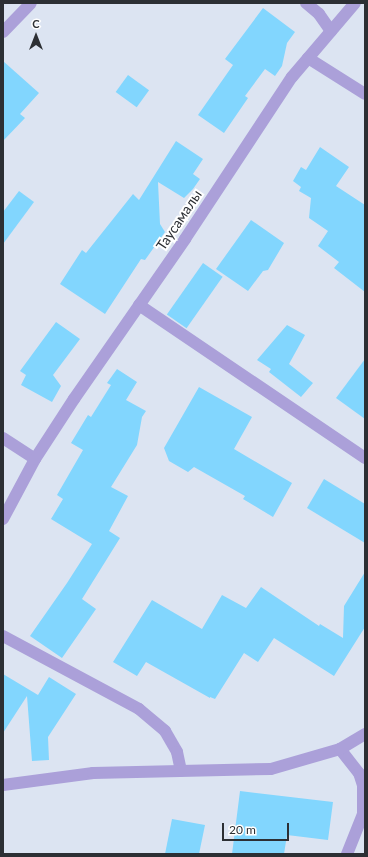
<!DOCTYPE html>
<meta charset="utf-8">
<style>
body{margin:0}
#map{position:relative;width:368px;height:857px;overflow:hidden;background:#dce4f2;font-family:Lato,sans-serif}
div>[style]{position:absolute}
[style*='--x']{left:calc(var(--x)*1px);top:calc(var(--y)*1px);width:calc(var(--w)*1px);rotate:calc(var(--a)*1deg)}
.building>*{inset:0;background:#82d6fe;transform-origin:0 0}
.minor>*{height:12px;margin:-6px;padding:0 6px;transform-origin:6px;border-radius:6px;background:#aba0d9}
span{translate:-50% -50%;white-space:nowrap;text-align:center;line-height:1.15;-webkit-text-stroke:4px #fff;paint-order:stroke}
.street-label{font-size:14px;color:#2c2f34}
.frame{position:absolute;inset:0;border:4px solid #2c2f34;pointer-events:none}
.north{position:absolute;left:16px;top:16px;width:40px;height:40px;-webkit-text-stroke:3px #fff;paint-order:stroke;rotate:0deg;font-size:11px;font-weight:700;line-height:16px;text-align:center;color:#2c2f34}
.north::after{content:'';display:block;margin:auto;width:14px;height:18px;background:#2c2f34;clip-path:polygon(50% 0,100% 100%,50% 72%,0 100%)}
.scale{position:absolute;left:222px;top:823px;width:67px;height:18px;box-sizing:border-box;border:2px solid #2c2f34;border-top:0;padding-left:5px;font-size:12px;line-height:14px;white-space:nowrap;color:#2c2f34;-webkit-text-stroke:3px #fff;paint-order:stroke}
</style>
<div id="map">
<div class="building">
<i style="clip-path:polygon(263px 8px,295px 32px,287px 43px,282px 66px,275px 76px,265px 69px,245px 96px,248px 98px,224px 133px,198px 115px,233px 65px,225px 59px)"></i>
<i style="clip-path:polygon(3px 61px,39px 93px,20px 114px,25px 118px,3px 141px)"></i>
<i style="left:128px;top:75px;width:26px;height:21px;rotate:36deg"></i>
<i style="clip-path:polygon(176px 141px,203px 159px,193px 174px,200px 179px,193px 189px,184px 198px,158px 182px,160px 224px,165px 232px,145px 260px,141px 259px,105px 314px,60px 284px,82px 250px,86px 253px,133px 194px,139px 200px)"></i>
<i style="clip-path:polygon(320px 147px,349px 167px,336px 186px,365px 205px,365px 292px,334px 268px,339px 262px,318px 246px,328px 231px,309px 218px,311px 198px,299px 191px,301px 187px,293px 181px,301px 167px,306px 170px)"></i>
<i style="clip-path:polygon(19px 191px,34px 202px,3px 244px,3px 212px)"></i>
<i style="clip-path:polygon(251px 220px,284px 243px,268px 270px,263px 271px,248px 291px,216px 269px)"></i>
<i style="left:203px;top:263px;width:24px;height:63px;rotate:35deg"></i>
<i style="clip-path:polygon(56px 322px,80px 339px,53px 375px,61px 386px,52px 402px,21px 385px,26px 375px,20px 371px)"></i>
<i style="clip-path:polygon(287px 325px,305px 335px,289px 364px,313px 383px,301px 397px,269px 372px,271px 369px,257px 360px)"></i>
<i style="clip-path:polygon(365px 359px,365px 419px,336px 398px)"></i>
<i style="clip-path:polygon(117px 369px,137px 382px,126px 400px,146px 411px,142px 417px,137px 445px,111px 487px,128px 496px,109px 531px,120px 538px,82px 599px,96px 609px,62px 658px,30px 636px,67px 583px,92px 544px,51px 519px,63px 499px,57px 495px,83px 450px,71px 443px,88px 415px,91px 417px,111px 385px,107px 383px)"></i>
<i style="clip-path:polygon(199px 387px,252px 417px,234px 449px,292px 483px,273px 517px,243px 499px,245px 496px,194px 467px,188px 472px,169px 461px,164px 448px)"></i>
<i style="clip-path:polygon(324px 479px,365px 504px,365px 543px,307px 508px)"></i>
<i style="clip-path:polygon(365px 572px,365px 627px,334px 676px,274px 638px,258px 662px,244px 653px,215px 699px,210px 697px,210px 698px,146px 662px,137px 676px,113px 662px,152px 600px,202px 629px,222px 595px,246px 608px,261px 587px,319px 626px,320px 624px,343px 638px,344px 606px)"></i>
<i style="clip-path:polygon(3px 674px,38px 695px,49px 677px,76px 694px,48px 737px,49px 760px,32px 761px,27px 696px,3px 733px)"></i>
<i style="clip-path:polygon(240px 791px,333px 802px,328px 840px,287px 835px,284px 854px,232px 854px)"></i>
<i style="clip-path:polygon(172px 819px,205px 825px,199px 854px,165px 854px)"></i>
</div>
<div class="minor">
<i style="--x:306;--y:3;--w:17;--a:40"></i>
<i style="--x:319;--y:14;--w:21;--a:55"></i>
<i style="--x:3;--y:32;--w:40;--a:-46"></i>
<i style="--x:308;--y:58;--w:67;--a:32.3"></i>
<i style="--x:139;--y:305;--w:273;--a:34.1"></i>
<i style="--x:3;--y:438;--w:38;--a:33"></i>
<i style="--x:3;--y:519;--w:68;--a:-61.9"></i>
<i style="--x:35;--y:459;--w:72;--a:-57"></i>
<i style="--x:74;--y:399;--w:195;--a:-55.2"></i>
<i style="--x:185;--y:239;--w:194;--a:-56.6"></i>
<i style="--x:292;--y:77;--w:97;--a:-49.6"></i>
<i style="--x:3;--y:636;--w:154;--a:28.2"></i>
<i style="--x:139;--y:709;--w:34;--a:40"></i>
<i style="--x:165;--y:731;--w:24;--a:60"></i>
<i style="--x:177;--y:752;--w:19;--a:78"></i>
<i style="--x:340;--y:749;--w:31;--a:52"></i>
<i style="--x:359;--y:773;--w:13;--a:72"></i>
<i style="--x:363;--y:785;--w:29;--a:90"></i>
<i style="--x:363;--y:814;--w:43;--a:111.8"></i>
<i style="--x:3;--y:785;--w:91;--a:-7.6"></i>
<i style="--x:93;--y:773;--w:178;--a:-1.3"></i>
<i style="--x:271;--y:769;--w:72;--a:-16.2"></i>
<i style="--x:340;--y:749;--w:29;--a:-31"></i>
</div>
<div class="street-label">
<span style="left:179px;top:220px;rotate:-56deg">Таусамалы</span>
</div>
<div class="frame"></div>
<div class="north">С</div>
<div class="scale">20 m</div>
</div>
